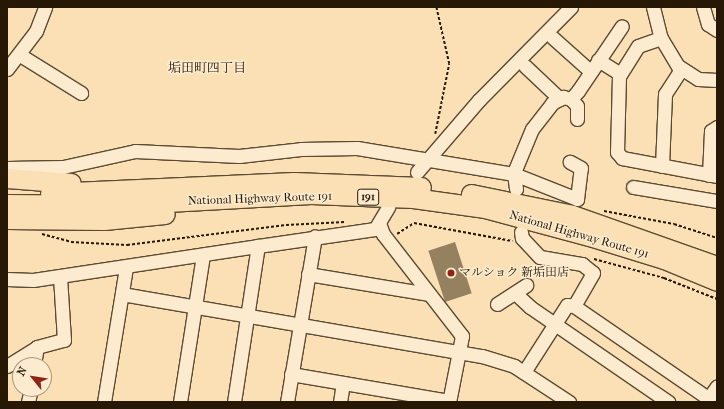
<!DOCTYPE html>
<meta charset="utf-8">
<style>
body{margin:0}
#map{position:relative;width:724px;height:409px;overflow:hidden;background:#fae0b4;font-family:"IM FELL French Canon","Noto Serif JP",serif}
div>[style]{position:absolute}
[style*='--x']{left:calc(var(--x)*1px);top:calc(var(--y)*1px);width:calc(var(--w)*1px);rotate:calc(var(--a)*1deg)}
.building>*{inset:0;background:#958060;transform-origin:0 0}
.path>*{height:1.5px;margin-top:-0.75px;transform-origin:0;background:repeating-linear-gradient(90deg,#271806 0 3px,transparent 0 5px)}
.roads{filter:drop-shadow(1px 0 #5c4a32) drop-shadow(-1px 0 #5c4a32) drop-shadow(0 1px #5c4a32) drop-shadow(0 -1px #5c4a32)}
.minor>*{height:13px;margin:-6.5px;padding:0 6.5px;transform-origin:6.5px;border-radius:6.5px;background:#fcebce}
.highway>*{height:19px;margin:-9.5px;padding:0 9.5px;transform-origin:9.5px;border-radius:9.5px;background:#fae0b4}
.dots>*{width:11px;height:11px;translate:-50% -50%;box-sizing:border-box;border:2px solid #fcebce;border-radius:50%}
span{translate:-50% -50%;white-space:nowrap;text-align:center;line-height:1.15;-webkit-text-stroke:3px #fcebce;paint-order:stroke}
.shield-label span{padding:1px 3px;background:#fcebce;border:1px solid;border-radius:3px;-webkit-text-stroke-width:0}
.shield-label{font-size:11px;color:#271806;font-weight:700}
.street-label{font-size:12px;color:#271806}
.poi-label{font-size:12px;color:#271806}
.left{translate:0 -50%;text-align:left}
.neighbourhood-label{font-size:13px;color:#271806}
.frame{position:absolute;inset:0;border:8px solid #271806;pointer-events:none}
.north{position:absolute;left:12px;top:357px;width:40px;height:40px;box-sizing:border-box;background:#fcebce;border:1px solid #a7977e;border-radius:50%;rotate:300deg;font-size:11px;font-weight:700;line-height:16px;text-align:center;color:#271806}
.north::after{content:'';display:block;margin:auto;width:14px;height:18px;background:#8f2418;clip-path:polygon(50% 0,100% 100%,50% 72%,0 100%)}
</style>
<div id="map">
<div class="building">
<i style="left:455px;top:242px;width:54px;height:28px;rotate:72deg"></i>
</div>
<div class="path">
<i style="--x:435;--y:134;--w:71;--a:-78.7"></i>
<i style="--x:449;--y:64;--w:58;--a:-102.8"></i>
<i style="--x:604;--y:211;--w:71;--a:10.5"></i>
<i style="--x:674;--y:224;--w:45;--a:18"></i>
<i style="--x:42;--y:234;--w:30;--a:15"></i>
<i style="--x:71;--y:242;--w:56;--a:3.1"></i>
<i style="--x:127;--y:245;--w:160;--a:-7.2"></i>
<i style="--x:286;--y:225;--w:59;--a:-2.9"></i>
<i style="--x:397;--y:234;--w:20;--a:-33"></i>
<i style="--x:414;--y:223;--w:100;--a:10.4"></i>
<i style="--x:594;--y:259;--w:73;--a:15.2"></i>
<i style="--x:664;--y:278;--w:57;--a:21.6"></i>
</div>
<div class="roads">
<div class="minor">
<i style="--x:653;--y:7;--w:32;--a:76"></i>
<i style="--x:661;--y:38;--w:33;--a:59"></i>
<i style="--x:678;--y:66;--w:24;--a:33"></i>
<i style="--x:698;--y:79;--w:19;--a:3"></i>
<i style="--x:703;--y:7;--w:18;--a:74"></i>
<i style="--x:708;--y:24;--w:11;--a:34"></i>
<i style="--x:552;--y:37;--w:51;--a:41.8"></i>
<i style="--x:661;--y:38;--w:24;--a:161"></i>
<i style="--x:638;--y:46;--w:36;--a:122"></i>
<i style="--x:619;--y:76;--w:76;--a:91.5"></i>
<i style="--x:617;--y:152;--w:8;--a:50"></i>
<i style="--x:622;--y:158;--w:97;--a:10.7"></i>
<i style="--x:20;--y:55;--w:72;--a:31.9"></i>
<i style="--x:598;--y:60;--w:26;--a:32"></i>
<i style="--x:525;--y:66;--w:48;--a:43.3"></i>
<i style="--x:7;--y:69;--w:48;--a:-52.7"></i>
<i style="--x:36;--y:31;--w:26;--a:-69"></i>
<i style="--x:571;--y:99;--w:9;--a:49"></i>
<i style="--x:577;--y:106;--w:13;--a:90"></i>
<i style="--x:662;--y:166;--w:72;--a:-87.6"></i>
<i style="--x:665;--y:94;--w:30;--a:-57"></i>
<i style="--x:7;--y:168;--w:56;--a:-1"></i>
<i style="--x:63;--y:167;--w:74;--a:-12.5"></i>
<i style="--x:135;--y:151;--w:104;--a:2.8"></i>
<i style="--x:239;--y:156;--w:62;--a:-6.4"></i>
<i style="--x:301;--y:149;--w:56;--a:-1"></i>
<i style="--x:357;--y:148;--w:159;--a:9.4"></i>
<i style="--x:514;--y:174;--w:68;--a:21.6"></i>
<i style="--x:577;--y:199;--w:31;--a:-83"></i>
<i style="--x:581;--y:168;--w:13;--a:-151"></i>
<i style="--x:515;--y:170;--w:44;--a:-67.5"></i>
<i style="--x:532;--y:129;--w:33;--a:-52"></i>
<i style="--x:552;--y:103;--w:13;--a:-29"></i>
<i style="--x:563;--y:97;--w:8;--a:14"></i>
<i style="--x:571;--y:99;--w:11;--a:-49"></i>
<i style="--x:578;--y:91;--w:78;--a:-55.9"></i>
<i style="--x:417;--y:172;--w:95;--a:-49.3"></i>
<i style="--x:479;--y:100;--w:131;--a:-45.3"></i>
<i style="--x:514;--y:174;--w:15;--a:82"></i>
<i style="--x:709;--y:175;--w:44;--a:-87.4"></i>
<i style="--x:711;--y:131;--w:7;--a:-34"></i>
<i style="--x:633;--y:187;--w:85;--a:9.5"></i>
<i style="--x:379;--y:223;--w:12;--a:70"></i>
<i style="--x:383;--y:234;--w:129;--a:52.2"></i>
<i style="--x:462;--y:336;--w:67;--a:101.1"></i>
<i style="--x:521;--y:232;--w:6;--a:81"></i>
<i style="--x:522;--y:238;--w:26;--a:47"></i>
<i style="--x:540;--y:257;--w:43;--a:9.5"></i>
<i style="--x:582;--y:264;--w:14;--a:39"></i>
<i style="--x:593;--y:273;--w:38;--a:120"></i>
<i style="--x:574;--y:306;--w:7;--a:-172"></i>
<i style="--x:567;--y:305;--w:80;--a:122.7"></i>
<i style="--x:308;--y:274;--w:123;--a:9.4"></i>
<i style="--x:7;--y:279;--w:26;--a:2"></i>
<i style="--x:33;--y:280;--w:228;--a:-8.6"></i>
<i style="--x:515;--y:293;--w:21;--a:43"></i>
<i style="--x:530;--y:307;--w:168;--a:34.5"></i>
<i style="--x:122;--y:294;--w:365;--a:9.8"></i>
<i style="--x:482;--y:356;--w:34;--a:17"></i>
<i style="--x:514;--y:366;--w:66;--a:33.2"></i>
<i style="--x:497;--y:304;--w:35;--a:-33"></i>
<i style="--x:574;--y:306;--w:163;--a:34.5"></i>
<i style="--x:34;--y:365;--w:18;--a:-81"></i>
<i style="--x:7;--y:366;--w:36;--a:-32"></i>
<i style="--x:37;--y:347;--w:28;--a:-15"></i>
<i style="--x:64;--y:340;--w:64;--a:-93.6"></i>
<i style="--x:291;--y:374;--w:160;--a:9.7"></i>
<i style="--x:28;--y:402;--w:13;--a:-77"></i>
<i style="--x:104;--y:402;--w:137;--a:-80.7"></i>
<i style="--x:180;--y:402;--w:149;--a:-81.1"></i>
<i style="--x:234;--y:402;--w:158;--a:-81.3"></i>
<i style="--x:258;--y:246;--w:118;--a:-8.3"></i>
<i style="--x:375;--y:229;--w:26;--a:-59"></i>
<i style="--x:287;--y:402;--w:168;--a:-80.4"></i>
<i style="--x:340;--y:402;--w:19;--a:-81"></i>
<i style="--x:706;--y:402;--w:19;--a:-55"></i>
</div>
<div class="highway">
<i style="--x:7;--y:178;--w:64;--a:4.5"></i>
<i style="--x:50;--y:193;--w:244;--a:-2.6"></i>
<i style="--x:294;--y:182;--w:127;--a:2.3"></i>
<i style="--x:471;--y:194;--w:103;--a:11.7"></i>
<i style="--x:572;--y:215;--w:154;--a:19.4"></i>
<i style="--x:7;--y:204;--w:107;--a:0.5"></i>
<i style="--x:114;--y:205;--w:197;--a:-3.2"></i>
<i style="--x:311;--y:194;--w:102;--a:2.2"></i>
<i style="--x:413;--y:198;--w:73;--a:7.9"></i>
<i style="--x:485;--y:208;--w:108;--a:15.1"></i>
<i style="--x:589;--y:236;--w:78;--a:17"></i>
<i style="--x:664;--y:259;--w:57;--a:22.5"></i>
<i style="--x:7;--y:219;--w:97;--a:0.6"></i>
<i style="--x:104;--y:220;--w:61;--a:-5.6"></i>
</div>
</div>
<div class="dots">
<i style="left:451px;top:273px;background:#8f2418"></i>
</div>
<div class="shield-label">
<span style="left:368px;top:197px">191</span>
</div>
<div class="street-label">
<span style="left:260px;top:199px;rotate:-2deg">National Highway Route 191</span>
<span style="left:579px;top:235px;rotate:16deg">National Highway Route 191</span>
</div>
<div class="poi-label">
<span class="left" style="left:459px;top:273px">マルショク 新垢田店</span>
</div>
<div class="neighbourhood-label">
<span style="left:207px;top:68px">垢田町四丁目</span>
</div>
<div class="frame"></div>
<div class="north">N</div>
</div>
